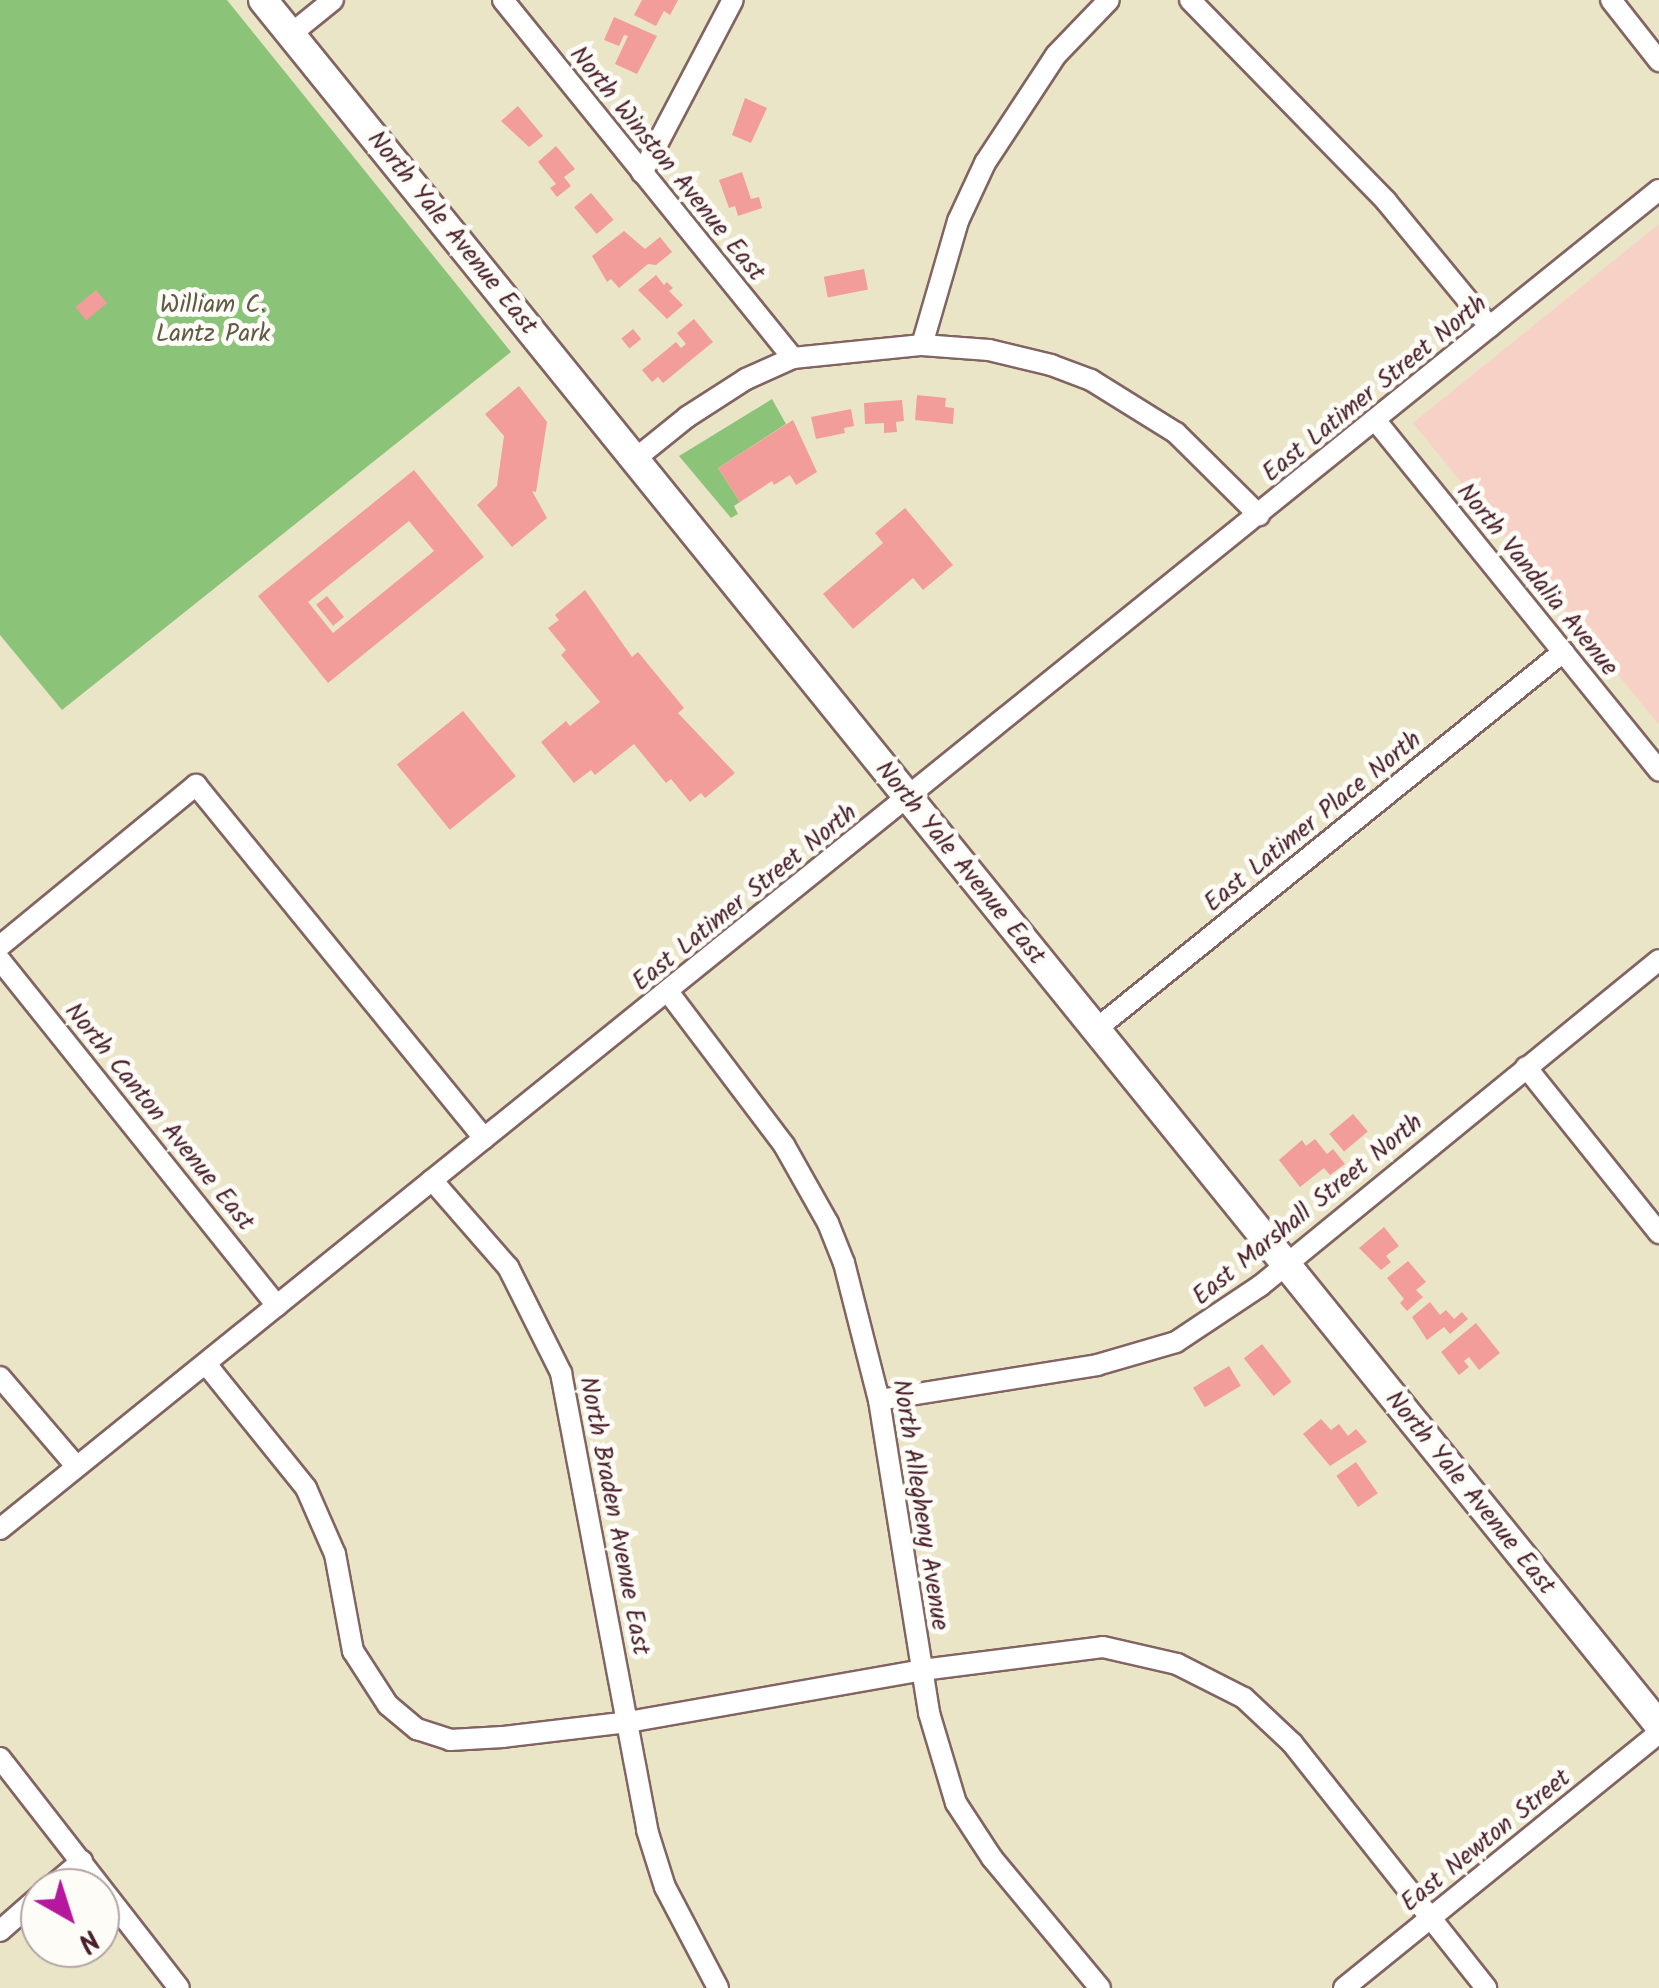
<!DOCTYPE html>
<style>
body{margin:0}
#map{position:relative;width:1659px;height:1988px;overflow:hidden;background:#ebe5c7;font-family:Kalam,sans-serif}
div>[style]{position:absolute}
[style*='--x']{left:calc(var(--x)*1px);top:calc(var(--y)*1px);width:calc(var(--w)*1px);rotate:calc(var(--a)*1deg)}
.built>*{inset:0;background:#f7d1c6}
.green>*{inset:0;background:#8bc478}
.building>*{inset:0;background:#f29d99;transform-origin:0 0}
.roads{filter:drop-shadow(2px 0 #826462) drop-shadow(-2px 0 #826462) drop-shadow(0 2px #826462) drop-shadow(0 -2px #826462)}
.minor>*{height:20px;margin:-10px;padding:0 10px;transform-origin:10px;border-radius:10px;background:#fff}
.secondary>*{height:28px;margin:-14px;padding:0 14px;transform-origin:14px;border-radius:14px;background:#fff}
span{translate:-50% -50%;white-space:nowrap;text-align:center;line-height:1.15;-webkit-text-stroke:10px #fdfcf7;paint-order:stroke}
.street-label{font-size:25px;color:#4a1f2b}
.park-label{font-size:25px;color:#615946}
.north{position:absolute;left:20px;top:1868px;width:100px;height:100px;box-sizing:border-box;background:#fdfcf7;border:2px solid #b5a4a5;border-radius:50%;rotate:141deg;font-size:28px;font-weight:700;line-height:40px;text-align:center;color:#4a1f2b}
.north::after{content:'';display:block;margin:auto;width:35px;height:45px;background:#b5179e;clip-path:polygon(50% 0,100% 100%,50% 72%,0 100%)}
</style>
<div id="map">
<div class="built">
<i style="clip-path:polygon(1659px 224px,1659px 725px,1413px 423px)"></i>
</div>
<div class="green">
<i style="clip-path:polygon(0 0,227px 0,511px 352px,62px 710px,0 635px)"></i>
<i style="clip-path:polygon(772px 399px,786px 424px,718px 468px,740px 502px,734px 506px,738px 514px,731px 518px,679px 456px)"></i>
</div>
<div class="building">
<i style="clip-path:polygon(642px 0,678px 0,670px 15px,664px 11px,656px 26px,634px 15px)"></i>
<i style="clip-path:polygon(614px 17px,657px 36px,637px 74px,615px 64px,628px 36px,624px 35px,619px 46px,604px 40px)"></i>
<i style="clip-path:polygon(745px 98px,767px 108px,751px 143px,732px 135px)"></i>
<i style="clip-path:polygon(518px 106px,543px 136px,529px 147px,501px 121px)"></i>
<i style="clip-path:polygon(556px 146px,575px 169px,564px 177px,571px 186px,557px 197px,550px 188px,556px 184px,538px 162px)"></i>
<i style="clip-path:polygon(742px 172px,751px 199px,759px 197px,762px 208px,738px 216px,735px 206px,729px 208px,719px 180px)"></i>
<i style="left:591px;top:193px;width:35px;height:22px;rotate:50deg"></i>
<i style="clip-path:polygon(624px 231px,645px 249px,660px 237px,672px 252px,656px 265px,648px 264px,619px 288px,611px 279px,607px 282px,592px 256px)"></i>
<i style="left:864px;top:269px;width:21px;height:41px;rotate:79deg"></i>
<i style="clip-path:polygon(656px 275px,664px 285px,667px 282px,673px 288px,669px 291px,683px 305px,667px 319px,638px 290px)"></i>
<i style="left:96px;top:290px;width:17px;height:27px;rotate:50deg"></i>
<i style="clip-path:polygon(694px 319px,713px 342px,663px 383px,658px 377px,652px 382px,642px 370px,676px 342px,681px 348px,686px 344px,677px 333px)"></i>
<i style="left:633px;top:329px;width:13px;height:15px;rotate:51deg"></i>
<i style="clip-path:polygon(519px 386px,547px 422px,536px 492px,532px 491px,547px 518px,512px 547px,477px 505px,497px 486px,504px 436px,485px 414px)"></i>
<i style="clip-path:polygon(917px 395px,946px 398px,945px 407px,954px 408px,953px 424px,915px 420px)"></i>
<i style="clip-path:polygon(902px 400px,904px 421px,896px 422px,897px 432px,884px 433px,884px 423px,865px 424px,864px 403px)"></i>
<i style="clip-path:polygon(851px 409px,854px 426px,844px 428px,845px 433px,816px 439px,811px 417px)"></i>
<i style="clip-path:polygon(793px 420px,817px 472px,796px 485px,790px 475px,774px 485px,772px 481px,740px 502px,718px 468px)"></i>
<i style="clip-path:polygon(evenodd,414px 470px,484px 557px,328px 683px,258px 596px,414px 470px,409px 521px,434px 551px,333px 633px,308px 602px,409px 521px)"></i>
<i style="clip-path:polygon(905px 508px,953px 565px,923px 590px,913px 578px,853px 629px,823px 594px,883px 543px,875px 533px)"></i>
<i style="clip-path:polygon(585px 590px,632px 657px,638px 652px,684px 708px,678px 713px,735px 773px,705px 798px,701px 793px,690px 802px,671px 779px,666px 783px,634px 744px,595px 775px,591px 770px,574px 783px,541px 742px,566px 721px,570px 726px,600px 702px,561px 655px,566px 650px,548px 628px,559px 620px,555px 615px)"></i>
<i style="left:327px;top:596px;width:27px;height:14px;rotate:51deg"></i>
<i style="left:463px;top:711px;width:84px;height:85px;rotate:51deg"></i>
<i style="left:1353px;top:1114px;width:23px;height:31px;rotate:50deg"></i>
<i style="clip-path:polygon(1315px 1139px,1327px 1154px,1333px 1149px,1345px 1164px,1330px 1175px,1324px 1168px,1300px 1187px,1279px 1160px,1302px 1140px,1306px 1146px)"></i>
<i style="clip-path:polygon(1384px 1227px,1399px 1246px,1386px 1256px,1391px 1262px,1381px 1270px,1359px 1248px)"></i>
<i style="clip-path:polygon(1408px 1261px,1426px 1282px,1416px 1290px,1423px 1297px,1407px 1311px,1400px 1303px,1404px 1299px,1387px 1278px)"></i>
<i style="clip-path:polygon(1430px 1302px,1440px 1315px,1446px 1310px,1454px 1319px,1462px 1312px,1468px 1319px,1450px 1334px,1444px 1327px,1427px 1340px,1412px 1317px)"></i>
<i style="clip-path:polygon(1476px 1323px,1500px 1353px,1479px 1370px,1469px 1357px,1464px 1361px,1469px 1367px,1459px 1375px,1441px 1352px)"></i>
<i style="left:1262px;top:1344px;width:48px;height:23px;rotate:52deg"></i>
<i style="left:1229px;top:1366px;width:23px;height:42px;rotate:59deg"></i>
<i style="clip-path:polygon(1321px 1419px,1331px 1430px,1339px 1424px,1348px 1436px,1356px 1429px,1367px 1442px,1330px 1466px,1303px 1434px)"></i>
<i style="left:1356px;top:1462px;width:38px;height:24px;rotate:55deg"></i>
</div>
<div class="roads">
<div class="minor">
<i style="--x:503;--y:0;--w:461;--a:51"></i>
<i style="--x:1190;--y:0;--w:281;--a:45.7"></i>
<i style="--x:1386;--y:201;--w:163;--a:50.5"></i>
<i style="--x:1611;--y:0;--w:78;--a:51.8"></i>
<i style="--x:291;--y:34;--w:54;--a:-39"></i>
<i style="--x:642;--y:173;--w:195;--a:-62.3"></i>
<i style="--x:922;--y:345;--w:67;--a:4.3"></i>
<i style="--x:989;--y:350;--w:64;--a:13.6"></i>
<i style="--x:1051;--y:365;--w:43;--a:20.6"></i>
<i style="--x:1091;--y:380;--w:100;--a:31.9"></i>
<i style="--x:1176;--y:433;--w:117;--a:44.7"></i>
<i style="--x:1376;--y:421;--w:450;--a:51"></i>
<i style="--x:635;--y:459;--w:67;--a:-38.9"></i>
<i style="--x:687;--y:417;--w:70;--a:-32.8"></i>
<i style="--x:746;--y:379;--w:51;--a:-24.1"></i>
<i style="--x:793;--y:358;--w:130;--a:-5.8"></i>
<i style="--x:922;--y:345;--w:129;--a:-73.8"></i>
<i style="--x:958;--y:221;--w:64;--a:-65"></i>
<i style="--x:985;--y:163;--w:129;--a:-56.7"></i>
<i style="--x:1056;--y:55;--w:76;--a:-46.1"></i>
<i style="--x:0;--y:946;--w:254;--a:-39.4"></i>
<i style="--x:196;--y:785;--w:456;--a:50.8"></i>
<i style="--x:0;--y:960;--w:443;--a:51.3"></i>
<i style="--x:669;--y:993;--w:191;--a:52.9"></i>
<i style="--x:784;--y:1145;--w:90;--a:60.6"></i>
<i style="--x:828;--y:1223;--w:43;--a:68.2"></i>
<i style="--x:844;--y:1263;--w:141;--a:75.7"></i>
<i style="--x:879;--y:1400;--w:317;--a:80.9"></i>
<i style="--x:929;--y:1713;--w:94;--a:73.3"></i>
<i style="--x:956;--y:1803;--w:66;--a:56.8"></i>
<i style="--x:992;--y:1858;--w:169;--a:50.3"></i>
<i style="--x:1095;--y:1030;--w:602;--a:-38.93"></i>
<i style="--x:1526;--y:1067;--w:213;--a:51.3"></i>
<i style="--x:432;--y:1180;--w:116;--a:48.9"></i>
<i style="--x:508;--y:1267;--w:119;--a:63.4"></i>
<i style="--x:561;--y:1373;--w:465;--a:79.3"></i>
<i style="--x:647;--y:1830;--w:60;--a:72.5"></i>
<i style="--x:665;--y:1887;--w:114;--a:62.3"></i>
<i style="--x:206;--y:1364;--w:159;--a:51.1"></i>
<i style="--x:306;--y:1488;--w:72;--a:66.3"></i>
<i style="--x:335;--y:1554;--w:99;--a:79.5"></i>
<i style="--x:353;--y:1651;--w:64;--a:57.1"></i>
<i style="--x:388;--y:1705;--w:38;--a:40"></i>
<i style="--x:417;--y:1729;--w:35;--a:18"></i>
<i style="--x:450;--y:1740;--w:53;--a:-3.2"></i>
<i style="--x:503;--y:1737;--w:126;--a:-6.8"></i>
<i style="--x:628;--y:1722;--w:299;--a:-10"></i>
<i style="--x:922;--y:1670;--w:182;--a:-7.2"></i>
<i style="--x:1103;--y:1647;--w:76;--a:12.9"></i>
<i style="--x:1177;--y:1664;--w:75;--a:26.9"></i>
<i style="--x:1244;--y:1698;--w:66;--a:43.2"></i>
<i style="--x:1292;--y:1743;--w:313;--a:51.6"></i>
<i style="--x:0;--y:1377;--w:117;--a:49.5"></i>
<i style="--x:879;--y:1400;--w:221;--a:-9.1"></i>
<i style="--x:1097;--y:1365;--w:82;--a:-16.2"></i>
<i style="--x:1176;--y:1342;--w:101;--a:-33.7"></i>
<i style="--x:1260;--y:1286;--w:515;--a:-39.25"></i>
<i style="--x:0;--y:1529;--w:2132;--a:-38.91"></i>
<i style="--x:0;--y:1758;--w:291;--a:52.1"></i>
<i style="--x:50;--y:1888;--w:42;--a:-40.2"></i>
<i style="--x:0;--y:1931;--w:53;--a:-41.2"></i>
<i style="--x:1344;--y:1988;--w:405;--a:-39"></i>
</div>
<div class="secondary">
<i style="--x:263;--y:0;--w:2219;--a:51.02"></i>
</div>
</div>
<div class="street-label">
<span style="left:667px;top:164px;rotate:51deg">North Winston Avenue East</span>
<span style="left:452px;top:233px;rotate:51deg">North Yale Avenue East</span>
<span style="left:1375px;top:389px;rotate:-39deg">East Latimer Street North</span>
<span style="left:1537px;top:580px;rotate:51deg">North Vandalia Avenue</span>
<span style="left:1313px;top:822px;rotate:-39deg">East Latimer Place North</span>
<span style="left:960px;top:863px;rotate:51deg">North Yale Avenue East</span>
<span style="left:745px;top:898px;rotate:-39deg">East Latimer Street North</span>
<span style="left:159px;top:1117px;rotate:51deg">North Canton Avenue East</span>
<span style="left:1308px;top:1210px;rotate:-39deg">East Marshall Street North</span>
<span style="left:1470px;top:1493px;rotate:51deg">North Yale Avenue East</span>
<span style="left:920px;top:1505px;rotate:81deg">North Allegheny Avenue</span>
<span style="left:614px;top:1516px;rotate:79deg">North Braden Avenue East</span>
<span style="left:1486px;top:1841px;rotate:-39deg">East Newton Street</span>
</div>
<div class="park-label">
<span style="left:213px;top:320px">William C.<br>Lantz Park</span>
</div>
<div class="north">N</div>
</div>
